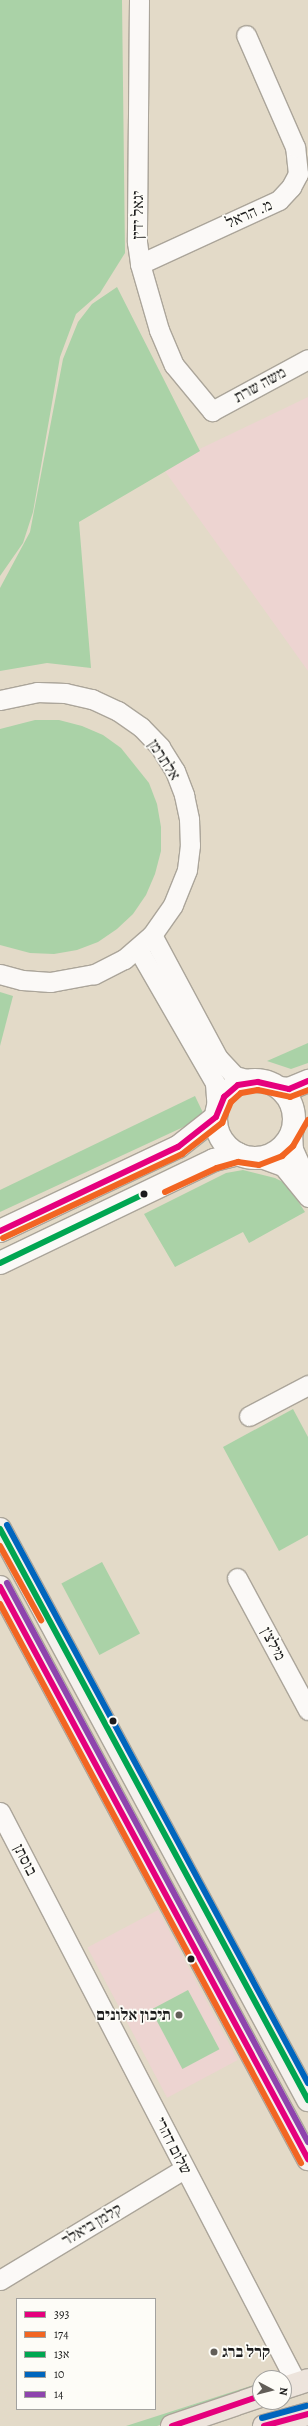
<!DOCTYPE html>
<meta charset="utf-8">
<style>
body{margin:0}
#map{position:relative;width:308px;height:2426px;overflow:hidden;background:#e3dac8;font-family:Alegreya,"Frank Ruhl Libre",serif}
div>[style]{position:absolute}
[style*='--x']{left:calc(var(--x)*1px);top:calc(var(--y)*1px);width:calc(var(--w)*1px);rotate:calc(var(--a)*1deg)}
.built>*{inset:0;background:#edd4d1;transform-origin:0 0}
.green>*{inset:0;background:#aad2a7;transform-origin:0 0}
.roads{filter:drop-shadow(1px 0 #aba59a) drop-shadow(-1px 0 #aba59a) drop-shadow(0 1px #aba59a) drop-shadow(0 -1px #aba59a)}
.minor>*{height:19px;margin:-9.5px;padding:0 9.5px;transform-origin:9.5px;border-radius:9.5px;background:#fbf9f7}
.tertiary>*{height:22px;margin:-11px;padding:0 11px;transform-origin:11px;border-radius:11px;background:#fbf9f7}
.tertiary>.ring{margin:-11px;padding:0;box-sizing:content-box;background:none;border:22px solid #fbf9f7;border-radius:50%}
.secondary>*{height:22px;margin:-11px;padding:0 11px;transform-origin:11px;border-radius:11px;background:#f5f1ed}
.primary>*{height:22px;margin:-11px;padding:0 11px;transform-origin:11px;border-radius:11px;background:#ede4dc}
.bus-1>*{height:6px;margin:-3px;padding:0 3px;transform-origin:3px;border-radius:3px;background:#e5007d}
.bus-2>*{height:6px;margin:-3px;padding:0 3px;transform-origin:3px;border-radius:3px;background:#f26522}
.bus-3>*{height:6px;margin:-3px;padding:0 3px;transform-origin:3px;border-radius:3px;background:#00a651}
.bus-4>*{height:6px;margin:-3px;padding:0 3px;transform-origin:3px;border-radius:3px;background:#0065bd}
.bus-5>*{height:6px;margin:-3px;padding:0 3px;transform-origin:3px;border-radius:3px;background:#8e44ad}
.dots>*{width:11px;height:11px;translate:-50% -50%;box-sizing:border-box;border:2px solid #fdfcf7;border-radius:50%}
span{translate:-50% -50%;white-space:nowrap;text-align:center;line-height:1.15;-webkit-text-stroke:3.5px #fdfcf7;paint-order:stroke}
.street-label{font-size:16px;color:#1c1c1c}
.poi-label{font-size:16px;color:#1c1c1c;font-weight:700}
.right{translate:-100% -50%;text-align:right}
.left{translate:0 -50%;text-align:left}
.legend{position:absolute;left:16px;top:2298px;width:140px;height:112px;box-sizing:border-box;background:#fdfcf7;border:1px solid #a3a29f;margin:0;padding:5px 7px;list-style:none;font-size:12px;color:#1c1c1c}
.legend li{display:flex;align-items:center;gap:8px;height:20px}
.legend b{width:20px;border:1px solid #a3a29f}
.north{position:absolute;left:252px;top:2370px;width:40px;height:40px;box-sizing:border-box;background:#fdfcf7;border:1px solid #a3a29f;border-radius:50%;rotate:97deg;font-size:11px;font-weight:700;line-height:16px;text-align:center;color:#1c1c1c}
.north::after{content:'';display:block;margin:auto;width:14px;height:18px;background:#625e58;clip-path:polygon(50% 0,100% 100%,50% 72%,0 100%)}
</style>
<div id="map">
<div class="built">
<i style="clip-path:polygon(308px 397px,308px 671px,162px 467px)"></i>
<i style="left:158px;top:1910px;width:170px;height:80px;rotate:62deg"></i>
</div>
<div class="green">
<i style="clip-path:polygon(0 0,122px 0,125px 253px,100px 293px,76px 314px,60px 357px,33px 512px,23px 543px,0 576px)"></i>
<i style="clip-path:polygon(117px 287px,200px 451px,79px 522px,91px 668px,47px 663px,0 671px,0 588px,30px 532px,63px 359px,78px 322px,92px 304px)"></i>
<i style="clip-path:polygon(35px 720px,59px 720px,82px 726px,103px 735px,121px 748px,149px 783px,157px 804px,161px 827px,161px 851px,155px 874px,146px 895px,133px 914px,117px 929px,98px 942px,77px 950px,54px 954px,30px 953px,0 945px,0 729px)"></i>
<i style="clip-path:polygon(0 992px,13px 996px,0 1046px)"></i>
<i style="clip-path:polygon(308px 1043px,308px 1063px,291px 1069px,267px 1061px)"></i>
<i style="clip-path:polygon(195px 1096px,205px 1117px,0 1212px,0 1190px)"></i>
<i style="clip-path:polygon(243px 1170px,275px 1178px,287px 1184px,305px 1212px,249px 1243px,243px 1232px,175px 1267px,144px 1214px,226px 1173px)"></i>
<i style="clip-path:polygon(293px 1409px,308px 1437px,308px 1535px,279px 1551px,223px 1447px)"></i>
<i style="left:102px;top:1562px;width:81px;height:46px;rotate:62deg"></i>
<i style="left:188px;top:1990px;width:67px;height:42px;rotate:62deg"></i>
<i style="clip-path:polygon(260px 2383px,260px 2390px,157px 2426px,126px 2426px)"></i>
</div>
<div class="roads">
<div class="minor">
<i style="--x:139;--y:0;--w:242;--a:90.5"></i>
<i style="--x:137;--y:242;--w:22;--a:82"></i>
<i style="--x:140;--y:264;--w:69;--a:73.9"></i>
<i style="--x:159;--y:330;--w:38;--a:67"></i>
<i style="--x:174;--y:365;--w:60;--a:50.4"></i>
<i style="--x:212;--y:411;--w:109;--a:-28.4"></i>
<i style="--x:140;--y:264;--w:153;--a:-24.7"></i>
<i style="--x:279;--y:200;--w:18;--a:-47"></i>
<i style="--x:291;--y:187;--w:15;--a:-62"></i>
<i style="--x:298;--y:174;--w:27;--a:-96"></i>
<i style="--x:295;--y:147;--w:122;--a:-113.6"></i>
<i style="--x:0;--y:700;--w:38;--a:-12"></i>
<i style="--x:37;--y:692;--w:28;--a:2"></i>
<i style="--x:65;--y:693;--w:28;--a:13"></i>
<i style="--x:92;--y:699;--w:29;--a:25"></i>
<i style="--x:118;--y:711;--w:28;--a:35"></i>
<i style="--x:141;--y:727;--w:28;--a:46"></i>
<i style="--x:160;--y:747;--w:28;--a:58"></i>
<i style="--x:175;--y:771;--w:26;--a:69"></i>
<i style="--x:184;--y:795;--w:25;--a:78"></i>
<i style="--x:189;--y:819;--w:26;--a:88"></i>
<i style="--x:190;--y:845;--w:25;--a:97"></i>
<i style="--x:187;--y:870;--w:38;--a:112"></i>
<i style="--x:173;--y:905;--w:37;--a:125"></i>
<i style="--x:152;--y:935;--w:37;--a:139"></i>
<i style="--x:124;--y:959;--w:34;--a:153"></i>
<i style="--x:94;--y:974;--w:45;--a:169.7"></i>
<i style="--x:50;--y:982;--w:28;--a:-176"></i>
<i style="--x:22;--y:980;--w:23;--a:-165"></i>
<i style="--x:152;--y:935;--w:140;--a:61.8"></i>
<i style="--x:218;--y:1058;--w:25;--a:47"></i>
<i style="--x:235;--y:1076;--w:24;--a:15"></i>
<i style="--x:138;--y:949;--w:155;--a:60.1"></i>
<i style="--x:215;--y:1083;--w:27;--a:86"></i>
<i style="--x:292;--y:1132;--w:17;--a:87"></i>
<i style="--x:293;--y:1149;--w:37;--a:66"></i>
<i style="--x:258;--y:1157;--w:27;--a:20"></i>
<i style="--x:283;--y:1166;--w:40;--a:51"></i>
<i style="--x:249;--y:1416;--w:67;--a:-27.7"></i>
<i style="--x:237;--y:1578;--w:150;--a:61.7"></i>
<i style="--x:0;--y:1812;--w:645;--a:62.56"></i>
<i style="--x:0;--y:2280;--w:215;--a:-31.1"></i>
</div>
<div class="tertiary">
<i class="ring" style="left:216px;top:1080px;width:56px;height:56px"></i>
<i style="--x:279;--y:1088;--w:10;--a:6"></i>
<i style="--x:289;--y:1089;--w:21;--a:-23"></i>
<i style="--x:0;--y:1231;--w:197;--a:-25.3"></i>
<i style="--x:178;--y:1147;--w:48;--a:-38.3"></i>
<i style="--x:0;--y:1263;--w:237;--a:-25.7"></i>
<i style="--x:214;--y:1160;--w:25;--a:-14"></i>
</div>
<div class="secondary">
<i style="--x:0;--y:1529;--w:649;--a:61.66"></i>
<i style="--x:0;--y:1587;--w:650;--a:61.7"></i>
</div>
<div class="primary">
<i style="--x:284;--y:2388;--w:25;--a:-18"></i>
<i style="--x:172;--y:2426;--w:93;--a:-18.8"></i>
<i style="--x:264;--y:2426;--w:46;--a:-15.3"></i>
</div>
</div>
<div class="bus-1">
<i style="--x:216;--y:1117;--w:22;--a:-68"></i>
<i style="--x:224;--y:1097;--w:18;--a:-41"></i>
<i style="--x:238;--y:1085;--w:20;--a:-9"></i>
<i style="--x:258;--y:1082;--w:32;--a:13"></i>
<i style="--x:289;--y:1089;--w:21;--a:-23"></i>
<i style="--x:0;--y:1231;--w:197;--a:-25.3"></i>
<i style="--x:178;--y:1147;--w:48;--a:-38.3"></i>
<i style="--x:0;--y:1587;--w:650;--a:61.7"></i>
<i style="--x:172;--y:2426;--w:93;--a:-18.8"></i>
<i style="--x:264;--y:2426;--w:46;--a:-15.3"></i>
</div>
<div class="bus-2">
<i style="--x:165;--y:1192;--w:57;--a:-24.8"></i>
<i style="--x:217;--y:1168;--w:22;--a:-16"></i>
<i style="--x:238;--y:1162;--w:21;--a:8"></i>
<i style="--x:259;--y:1165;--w:25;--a:-21"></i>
<i style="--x:282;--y:1156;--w:15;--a:-42"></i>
<i style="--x:293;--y:1146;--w:30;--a:-60"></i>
<i style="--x:3;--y:1238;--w:198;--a:-25.1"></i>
<i style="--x:182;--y:1154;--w:51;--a:-37.8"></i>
<i style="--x:222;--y:1123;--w:23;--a:-67"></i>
<i style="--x:231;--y:1102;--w:13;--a:-42"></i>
<i style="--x:241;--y:1093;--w:17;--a:-10"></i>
<i style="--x:258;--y:1090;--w:33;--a:12"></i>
<i style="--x:290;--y:1097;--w:19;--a:-21"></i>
<i style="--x:0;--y:1546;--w:85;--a:61"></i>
<i style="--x:0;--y:1604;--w:635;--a:61.7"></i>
</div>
<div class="bus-3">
<i style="--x:0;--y:1263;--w:160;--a:-25.6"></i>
<i style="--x:0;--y:1529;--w:649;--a:61.66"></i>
</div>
<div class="bus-4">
<i style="--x:7;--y:1525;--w:634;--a:61.66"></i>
<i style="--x:262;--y:2418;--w:46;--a:-15.3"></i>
</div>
<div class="bus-5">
<i style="--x:7;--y:1583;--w:635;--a:61.7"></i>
</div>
<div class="dots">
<i style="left:144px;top:1194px;background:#1c1c1c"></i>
<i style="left:113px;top:1721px;background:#1c1c1c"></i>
<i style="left:191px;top:1959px;background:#1c1c1c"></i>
<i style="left:179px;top:2015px;background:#625e58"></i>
<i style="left:214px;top:2352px;background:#625e58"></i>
</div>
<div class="street-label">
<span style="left:249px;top:214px;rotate:-24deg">מ. הראל</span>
<span style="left:138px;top:215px;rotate:-90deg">יגאל ידין</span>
<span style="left:260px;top:385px;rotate:-29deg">משה שרת</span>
<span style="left:164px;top:760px;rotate:57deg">אלתרמן</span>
<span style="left:273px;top:1644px;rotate:62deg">מילצ'ן</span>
<span style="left:25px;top:1860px;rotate:63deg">בוסתן</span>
<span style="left:173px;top:2146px;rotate:63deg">שלום דהרי</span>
<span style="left:92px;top:2225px;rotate:-31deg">קלמן ביאלר</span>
</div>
<div class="poi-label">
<span class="right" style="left:171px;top:2015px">תיכון אלונים</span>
<span class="left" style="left:222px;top:2352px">קרל ברג</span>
</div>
<ul class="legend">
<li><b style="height:5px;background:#e5007d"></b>393</li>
<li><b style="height:5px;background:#f26522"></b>174</li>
<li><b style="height:5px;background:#00a651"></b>13א</li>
<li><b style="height:5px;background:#0065bd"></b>10</li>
<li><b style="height:5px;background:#8e44ad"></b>14</li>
</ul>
<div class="north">N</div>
</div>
